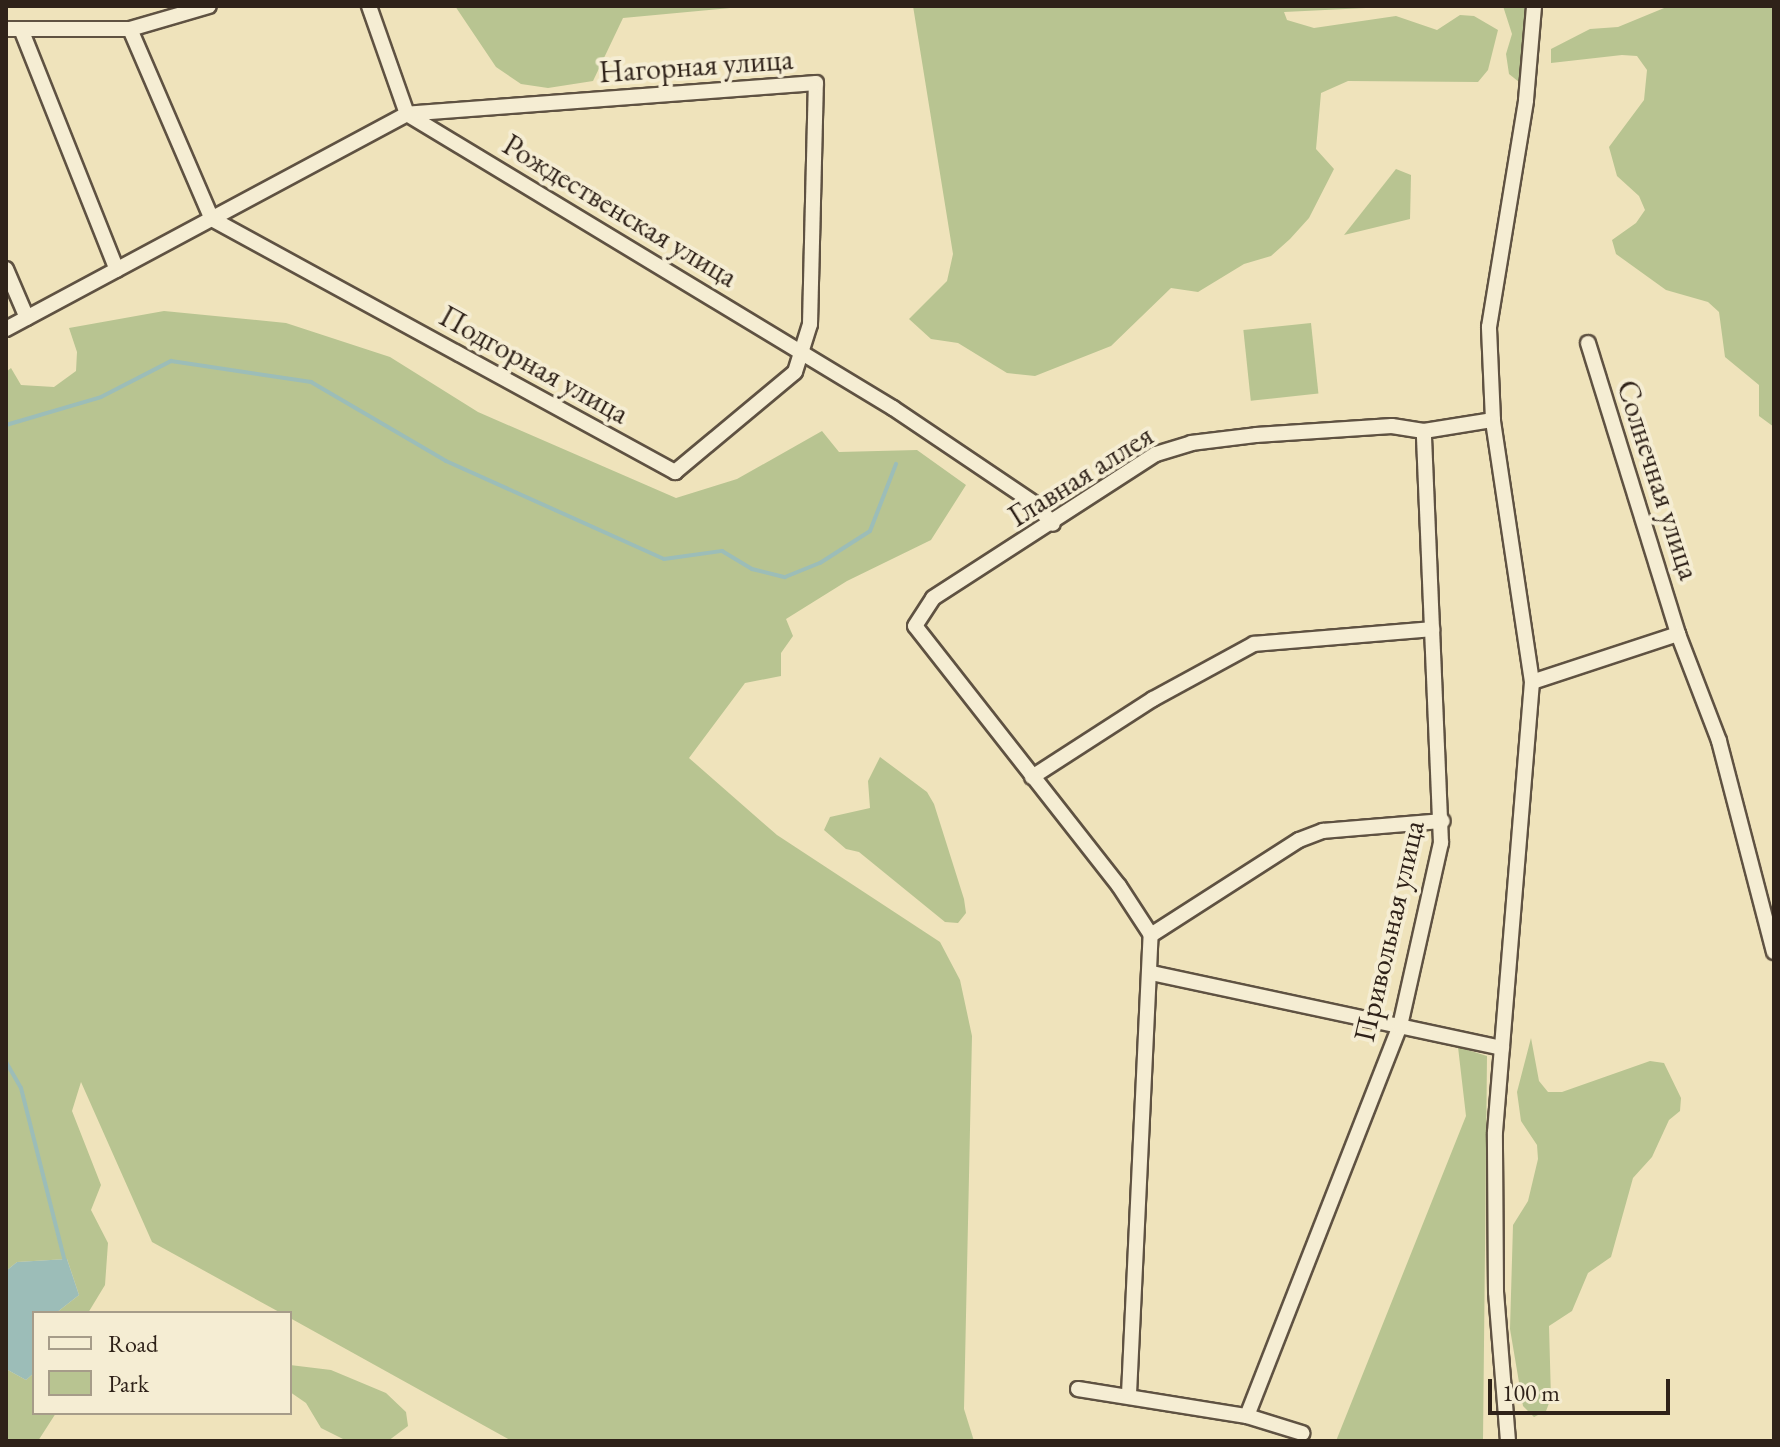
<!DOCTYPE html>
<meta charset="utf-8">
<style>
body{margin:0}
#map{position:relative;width:1780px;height:1447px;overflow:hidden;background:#efe3bb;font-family:"EB Garamond",serif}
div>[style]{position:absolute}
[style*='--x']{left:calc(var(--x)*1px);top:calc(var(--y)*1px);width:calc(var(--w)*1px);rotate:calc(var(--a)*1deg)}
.green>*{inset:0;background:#b8c491;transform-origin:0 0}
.water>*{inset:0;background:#9cbdb8}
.stream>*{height:4px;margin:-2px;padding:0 2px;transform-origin:2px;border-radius:2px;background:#9cbdb8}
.roads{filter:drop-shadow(2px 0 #5f5242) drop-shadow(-2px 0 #5f5242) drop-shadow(0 2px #5f5242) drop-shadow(0 -2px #5f5242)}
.street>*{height:14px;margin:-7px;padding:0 7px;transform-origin:7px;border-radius:7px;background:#f5edd3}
span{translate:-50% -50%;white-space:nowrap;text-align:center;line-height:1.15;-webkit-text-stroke:8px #f5edd3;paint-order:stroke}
.street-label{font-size:30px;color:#2f2219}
.frame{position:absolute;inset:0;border:8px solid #2f2219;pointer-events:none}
.legend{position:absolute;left:32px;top:1311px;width:260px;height:104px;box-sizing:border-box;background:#f5edd3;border:2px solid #a69c89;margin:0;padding:10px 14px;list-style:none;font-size:24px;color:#2f2219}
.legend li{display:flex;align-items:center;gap:16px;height:40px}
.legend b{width:40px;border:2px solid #a69c89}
.scale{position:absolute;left:1488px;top:1379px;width:182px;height:36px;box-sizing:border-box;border:4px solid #2f2219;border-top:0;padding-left:10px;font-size:24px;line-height:28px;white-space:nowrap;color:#2f2219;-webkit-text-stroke:6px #f5edd3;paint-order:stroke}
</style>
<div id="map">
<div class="green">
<i style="clip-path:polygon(455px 6px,752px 6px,623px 18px,593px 81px,548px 88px,521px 84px,496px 67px)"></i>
<i style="clip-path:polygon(913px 6px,1407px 6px,1284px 12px,1287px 20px,1314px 28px,1396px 16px,1437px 30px,1460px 15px,1474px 16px,1498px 30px,1488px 70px,1478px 82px,1348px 81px,1321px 93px,1316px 149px,1334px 169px,1309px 218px,1290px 239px,1271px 256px,1244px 264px,1198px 292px,1171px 288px,1111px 346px,1035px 376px,1007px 373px,958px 343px,931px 339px,909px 319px,947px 281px,953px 254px)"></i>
<i style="clip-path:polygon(1503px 6px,1528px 6px,1519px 82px,1509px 74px,1506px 54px,1512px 34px)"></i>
<i style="clip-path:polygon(1669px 6px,1774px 6px,1774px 427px,1759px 416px,1759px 385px,1725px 357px,1719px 312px,1708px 302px,1666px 290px,1616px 254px,1612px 240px,1636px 223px,1645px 210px,1639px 196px,1617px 176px,1609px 147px,1644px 100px,1647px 70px,1637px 56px,1622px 55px,1551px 63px,1551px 49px,1590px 29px,1618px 27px)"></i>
<i style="clip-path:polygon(1396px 169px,1411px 175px,1410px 219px,1344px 235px)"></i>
<i style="clip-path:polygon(164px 311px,286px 323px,390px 357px,478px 412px,676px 498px,737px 479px,822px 431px,839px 452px,917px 450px,966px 485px,931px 540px,847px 581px,786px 619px,793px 636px,781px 653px,781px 676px,745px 683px,689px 758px,777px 835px,940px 942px,960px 980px,972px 1036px,964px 1409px,974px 1441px,512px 1441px,290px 1318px,290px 1313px,281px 1313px,152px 1242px,81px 1082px,72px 1111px,101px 1185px,91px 1210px,108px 1243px,105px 1285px,88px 1313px,56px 1313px,79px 1295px,67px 1259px,17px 1262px,6px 1271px,6px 372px,11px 368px,21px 385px,54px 387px,76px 371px,77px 352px,69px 328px)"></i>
<i style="left:1311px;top:323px;width:71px;height:68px;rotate:84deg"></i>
<i style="clip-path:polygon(880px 757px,927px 792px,934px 804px,964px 899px,966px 913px,958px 923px,945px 922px,859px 852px,846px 849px,824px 830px,830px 817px,870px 808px,868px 781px)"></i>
<i style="clip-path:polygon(1531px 1038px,1539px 1081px,1548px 1092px,1562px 1092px,1650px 1061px,1664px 1063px,1681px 1098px,1680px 1111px,1669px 1120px,1652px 1157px,1633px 1178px,1611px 1257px,1588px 1273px,1572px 1311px,1549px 1326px,1551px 1398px,1546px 1411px,1534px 1417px,1523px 1406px,1510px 1329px,1513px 1225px,1528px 1201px,1538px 1159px,1537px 1145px,1521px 1121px,1517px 1092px)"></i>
<i style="clip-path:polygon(1458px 1047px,1487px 1056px,1483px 1441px,1336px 1441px,1466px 1116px)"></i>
<i style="clip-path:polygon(290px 1365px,331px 1370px,386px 1393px,406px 1412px,408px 1426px,388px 1441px,347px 1441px,321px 1428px,306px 1403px,290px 1392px)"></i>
<i style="clip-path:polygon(6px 1369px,26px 1380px,34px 1373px,34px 1413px,56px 1413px,38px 1441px,6px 1441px)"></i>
</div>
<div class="water">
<i style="clip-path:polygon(67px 1259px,79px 1295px,56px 1313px,34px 1313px,34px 1373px,26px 1380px,6px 1369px,6px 1271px,17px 1262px)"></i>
</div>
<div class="stream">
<i style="--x:6;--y:425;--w:99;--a:-16.4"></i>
<i style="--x:101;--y:397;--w:79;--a:-27.2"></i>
<i style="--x:171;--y:361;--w:142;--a:8.5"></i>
<i style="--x:311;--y:382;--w:156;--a:30.3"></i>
<i style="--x:446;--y:461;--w:239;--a:24.2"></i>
<i style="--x:664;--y:559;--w:59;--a:-7.9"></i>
<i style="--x:722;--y:551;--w:35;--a:31"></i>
<i style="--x:752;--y:569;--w:34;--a:14"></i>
<i style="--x:785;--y:577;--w:38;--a:-22"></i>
<i style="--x:820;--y:563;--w:59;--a:-32.6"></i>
<i style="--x:870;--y:531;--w:72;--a:-68.8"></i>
<i style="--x:6;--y:1062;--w:30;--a:60"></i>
<i style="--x:21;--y:1088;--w:179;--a:75.8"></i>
</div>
<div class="roads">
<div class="street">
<i style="--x:369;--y:6;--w:114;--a:70.6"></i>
<i style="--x:6;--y:29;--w:124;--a:0"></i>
<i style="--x:130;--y:29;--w:82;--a:-16.2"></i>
<i style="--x:21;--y:29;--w:259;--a:68.3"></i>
<i style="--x:130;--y:29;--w:207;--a:66.7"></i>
<i style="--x:407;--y:114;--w:568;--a:31.17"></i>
<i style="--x:893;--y:408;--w:170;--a:34"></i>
<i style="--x:1034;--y:503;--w:28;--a:48"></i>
<i style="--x:212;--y:219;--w:528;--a:28.65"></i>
<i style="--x:675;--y:472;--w:156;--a:-39.8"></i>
<i style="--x:795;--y:372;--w:50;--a:-72.6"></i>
<i style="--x:810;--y:324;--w:241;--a:-88.6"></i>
<i style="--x:816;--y:83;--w:410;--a:175.7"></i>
<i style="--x:6;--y:269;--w:53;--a:66.8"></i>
<i style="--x:6;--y:329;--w:455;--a:-28.2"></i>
<i style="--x:1588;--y:343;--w:305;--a:72.8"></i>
<i style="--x:1678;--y:634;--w:115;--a:69"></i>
<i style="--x:1719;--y:741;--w:218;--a:75.4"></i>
<i style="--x:1532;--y:682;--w:154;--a:-18.2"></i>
<i style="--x:1032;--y:777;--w:144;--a:-32.8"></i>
<i style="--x:1153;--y:699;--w:115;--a:-28.6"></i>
<i style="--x:1254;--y:644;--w:179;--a:-4.8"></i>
<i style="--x:1151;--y:935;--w:176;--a:-32.7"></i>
<i style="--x:1299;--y:840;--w:26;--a:-21"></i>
<i style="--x:1323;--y:831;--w:120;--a:-4.8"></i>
<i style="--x:1152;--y:973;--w:358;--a:12.1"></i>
<i style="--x:1078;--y:1389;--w:171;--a:9.1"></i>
<i style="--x:1247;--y:1416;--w:58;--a:17.2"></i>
<i style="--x:1129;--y:1394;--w:460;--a:-87.3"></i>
<i style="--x:1151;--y:935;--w:59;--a:-123.1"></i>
<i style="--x:1119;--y:886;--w:330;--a:-128.1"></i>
<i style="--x:915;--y:626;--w:33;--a:-57"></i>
<i style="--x:933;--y:598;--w:265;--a:-32.9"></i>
<i style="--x:1156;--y:454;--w:37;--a:-17"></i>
<i style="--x:1191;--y:443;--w:65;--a:-7"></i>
<i style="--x:1256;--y:435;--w:136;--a:-3.8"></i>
<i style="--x:1392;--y:426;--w:32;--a:9"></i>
<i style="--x:1424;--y:431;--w:70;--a:-9.1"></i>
<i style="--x:1247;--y:1416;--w:419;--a:-68.6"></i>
<i style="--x:1400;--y:1026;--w:188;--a:-77.4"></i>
<i style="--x:1441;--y:843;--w:412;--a:-92.4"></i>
<i style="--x:1508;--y:1441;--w:149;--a:-94.6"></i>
<i style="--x:1496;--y:1292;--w:160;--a:-90.4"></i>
<i style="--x:1495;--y:1132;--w:452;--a:-85.3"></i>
<i style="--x:1532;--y:682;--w:265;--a:-98.5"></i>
<i style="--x:1493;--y:420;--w:93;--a:-92.5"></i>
<i style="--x:1489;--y:327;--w:230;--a:-80.7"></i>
<i style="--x:1526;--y:100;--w:94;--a:-85.1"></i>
</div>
</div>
<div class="street-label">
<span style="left:696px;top:66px;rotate:-4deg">Нагорная улица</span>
<span style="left:620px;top:211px;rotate:31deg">Рождественская улица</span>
<span style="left:534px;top:365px;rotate:29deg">Подгорная улица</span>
<span style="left:1081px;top:476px;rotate:-32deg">Главная аллея</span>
<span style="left:1658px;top:480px;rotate:72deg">Солнечная улица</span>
<span style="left:1389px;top:931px;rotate:-77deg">Привольная улица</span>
</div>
<div class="frame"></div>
<ul class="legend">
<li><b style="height:10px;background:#f5edd3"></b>Road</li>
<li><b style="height:22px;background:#b8c491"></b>Park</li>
</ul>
<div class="scale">100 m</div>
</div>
